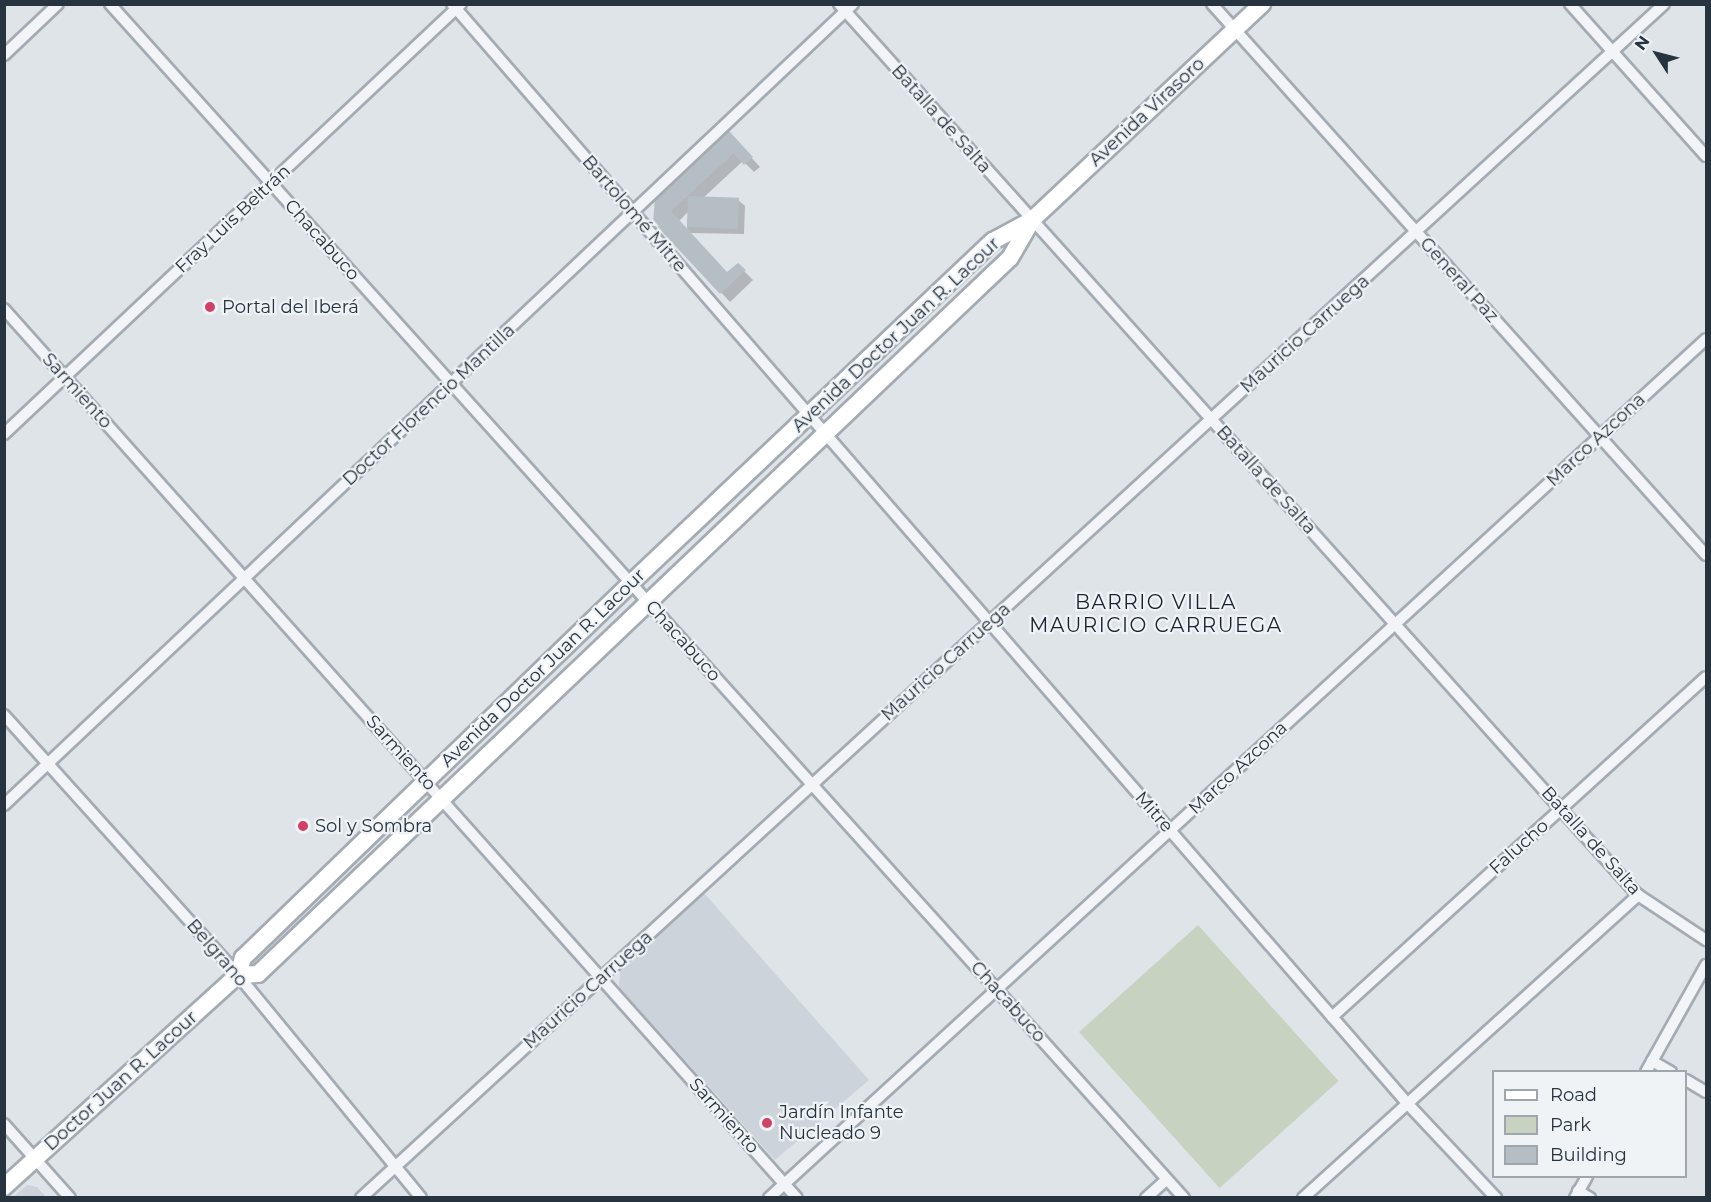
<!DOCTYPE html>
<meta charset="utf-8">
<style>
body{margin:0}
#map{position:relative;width:1711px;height:1202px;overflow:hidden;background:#dfe4e9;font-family:Montserrat,sans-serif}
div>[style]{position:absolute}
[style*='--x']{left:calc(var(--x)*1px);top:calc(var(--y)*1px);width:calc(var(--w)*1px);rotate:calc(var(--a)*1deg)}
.built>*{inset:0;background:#cdd3db}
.green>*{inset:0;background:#c7d3c0;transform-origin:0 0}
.shadow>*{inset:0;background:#0003}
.building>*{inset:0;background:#b6bec5;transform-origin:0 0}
.roads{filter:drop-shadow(2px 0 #a4abb3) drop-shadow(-2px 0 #a4abb3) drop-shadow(0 2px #a4abb3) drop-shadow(0 -2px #a4abb3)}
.street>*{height:10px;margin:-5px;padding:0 5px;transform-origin:5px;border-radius:5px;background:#f2f4f7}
.secondary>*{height:16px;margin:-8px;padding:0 8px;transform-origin:8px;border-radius:8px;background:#fff}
.dots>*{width:16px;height:16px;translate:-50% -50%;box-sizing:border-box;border:3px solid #eff3f6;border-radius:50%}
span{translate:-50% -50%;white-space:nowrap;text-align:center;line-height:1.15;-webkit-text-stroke:4.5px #eff3f6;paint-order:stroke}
.street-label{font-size:18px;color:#283340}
.poi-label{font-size:18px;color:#283340}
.left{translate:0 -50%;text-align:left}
.neighbourhood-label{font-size:20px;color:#1a2431;letter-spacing:1.5px}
.frame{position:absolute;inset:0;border:6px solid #283340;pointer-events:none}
.legend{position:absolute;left:1492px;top:1070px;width:195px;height:108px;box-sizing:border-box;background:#eff3f6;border:2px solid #9fa6ad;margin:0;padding:8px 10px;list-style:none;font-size:18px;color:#283340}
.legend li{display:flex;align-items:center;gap:12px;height:30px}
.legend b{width:30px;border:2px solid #9fa6ad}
.north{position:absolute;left:1627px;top:24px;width:60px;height:60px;-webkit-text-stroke:4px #eff3f6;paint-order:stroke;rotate:306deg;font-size:16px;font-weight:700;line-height:24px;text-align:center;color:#283340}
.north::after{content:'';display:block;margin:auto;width:21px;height:27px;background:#283340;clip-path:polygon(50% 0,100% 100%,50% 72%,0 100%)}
</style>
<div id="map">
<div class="built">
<i style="clip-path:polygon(704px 893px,869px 1080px,775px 1160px,619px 987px,620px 972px)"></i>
<i style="clip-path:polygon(27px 1185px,37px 1187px,46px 1197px,13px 1197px)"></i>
</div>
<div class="green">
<i style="left:1198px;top:925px;width:210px;height:160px;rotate:48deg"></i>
</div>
<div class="shadow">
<i style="clip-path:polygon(evenodd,737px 142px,760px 167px,754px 172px,743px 161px,703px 198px,738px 200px,745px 206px,744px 234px,690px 233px,728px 274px,738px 265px,753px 280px,730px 302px,655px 221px,737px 142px,688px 212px,687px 230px,679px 221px,688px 212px)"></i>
</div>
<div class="building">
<i style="clip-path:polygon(729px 131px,753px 157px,744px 165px,734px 153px,671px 211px,727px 272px,738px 263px,746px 270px,720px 294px,653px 222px,655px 199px)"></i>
<i style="left:688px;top:196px;width:51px;height:31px;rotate:2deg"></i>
</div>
<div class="roads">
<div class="street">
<i style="--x:110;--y:4;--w:1606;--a:48.03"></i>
<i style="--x:452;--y:4;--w:1455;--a:49.01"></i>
<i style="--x:1406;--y:1102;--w:132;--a:46.8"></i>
<i style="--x:839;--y:4;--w:1197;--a:48.12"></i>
<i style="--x:1638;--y:895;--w:82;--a:33.5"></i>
<i style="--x:1212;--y:4;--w:740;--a:48.12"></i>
<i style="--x:1570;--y:4;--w:204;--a:48.2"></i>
<i style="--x:4;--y:55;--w:74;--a:-43.4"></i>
<i style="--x:4;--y:309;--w:1191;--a:48.27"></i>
<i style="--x:4;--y:434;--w:627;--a:-43.26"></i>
<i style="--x:4;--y:715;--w:350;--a:48"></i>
<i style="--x:238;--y:975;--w:288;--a:50.6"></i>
<i style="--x:4;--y:805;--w:1167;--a:-43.33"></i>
<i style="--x:1332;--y:1017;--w:505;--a:-42.27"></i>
<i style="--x:1652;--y:1061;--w:22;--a:30"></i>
<i style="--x:1646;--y:1072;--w:123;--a:-60.7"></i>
<i style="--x:1686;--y:1080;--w:23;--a:31"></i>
<i style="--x:4;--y:1124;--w:99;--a:48.3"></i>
<i style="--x:1578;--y:1191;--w:14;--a:30"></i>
<i style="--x:361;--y:1198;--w:1767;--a:-42.5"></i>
<i style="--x:769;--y:1198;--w:1271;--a:-42.51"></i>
<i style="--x:1146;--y:1198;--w:28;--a:-42"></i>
<i style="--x:1303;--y:1198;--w:452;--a:-42.1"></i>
<i style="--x:1575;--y:1198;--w:25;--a:-61"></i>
</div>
<div class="secondary">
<i style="--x:238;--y:975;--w:18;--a:-74"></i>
<i style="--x:243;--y:958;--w:540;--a:-44.02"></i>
<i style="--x:631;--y:583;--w:498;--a:-43.4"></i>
<i style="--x:993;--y:241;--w:44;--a:-28.3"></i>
<i style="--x:1032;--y:220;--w:316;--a:-43.2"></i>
<i style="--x:238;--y:975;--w:20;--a:-3"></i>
<i style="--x:258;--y:974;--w:1038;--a:-43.6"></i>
<i style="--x:1010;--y:258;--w:44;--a:-59.9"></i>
<i style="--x:4;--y:1187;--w:316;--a:-42.2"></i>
</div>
</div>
<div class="dots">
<i style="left:210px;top:307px;background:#d04168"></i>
<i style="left:303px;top:826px;background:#d04168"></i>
<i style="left:767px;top:1123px;background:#d04168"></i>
</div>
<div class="street-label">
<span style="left:1147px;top:112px;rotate:-43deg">Avenida Virasoro</span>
<span style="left:941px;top:119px;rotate:48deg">Batalla de Salta</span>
<span style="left:634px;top:214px;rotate:49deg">Bartolomé Mitre</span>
<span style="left:233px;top:219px;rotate:-43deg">Fray Luis Beltrán</span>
<span style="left:322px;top:240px;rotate:48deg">Chacabuco</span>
<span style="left:1459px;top:280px;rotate:48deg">General Paz</span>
<span style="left:1305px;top:334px;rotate:-42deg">Mauricio Carruega</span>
<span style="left:896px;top:335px;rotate:-43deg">Avenida Doctor Juan R. Lacour</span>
<span style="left:77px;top:391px;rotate:48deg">Sarmiento</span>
<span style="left:429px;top:405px;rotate:-43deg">Doctor Florencio Mantilla</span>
<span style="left:1596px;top:440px;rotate:-43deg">Marco Azcona</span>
<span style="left:1266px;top:480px;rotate:48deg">Batalla de Salta</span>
<span style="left:683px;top:641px;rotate:48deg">Chacabuco</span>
<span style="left:946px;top:662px;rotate:-42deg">Mauricio Carruega</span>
<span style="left:543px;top:668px;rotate:-44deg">Avenida Doctor Juan R. Lacour</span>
<span style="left:401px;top:753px;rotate:48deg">Sarmiento</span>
<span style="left:1238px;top:768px;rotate:-43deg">Marco Azcona</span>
<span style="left:1154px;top:812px;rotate:49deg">Mitre</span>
<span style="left:1591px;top:841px;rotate:48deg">Batalla de Salta</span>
<span style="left:1519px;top:847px;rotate:-42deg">Falucho</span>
<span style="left:217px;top:953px;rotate:49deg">Belgrano</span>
<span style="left:588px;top:990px;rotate:-42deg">Mauricio Carruega</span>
<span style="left:1008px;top:1002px;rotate:48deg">Chacabuco</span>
<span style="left:121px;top:1081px;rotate:-42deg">Doctor Juan R. Lacour</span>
<span style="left:724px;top:1116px;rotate:48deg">Sarmiento</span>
</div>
<div class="poi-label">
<span class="left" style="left:222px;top:307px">Portal del Iberá</span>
<span class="left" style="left:315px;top:826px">Sol y Sombra</span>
<span class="left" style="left:779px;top:1123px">Jardín Infante<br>Nucleado 9</span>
</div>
<div class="neighbourhood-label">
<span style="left:1156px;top:614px">BARRIO VILLA<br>MAURICIO CARRUEGA</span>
</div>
<div class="frame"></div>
<ul class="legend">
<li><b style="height:8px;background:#fff"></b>Road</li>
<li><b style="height:16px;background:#c7d3c0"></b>Park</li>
<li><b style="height:16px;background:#b6bec5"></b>Building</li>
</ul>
<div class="north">N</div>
</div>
